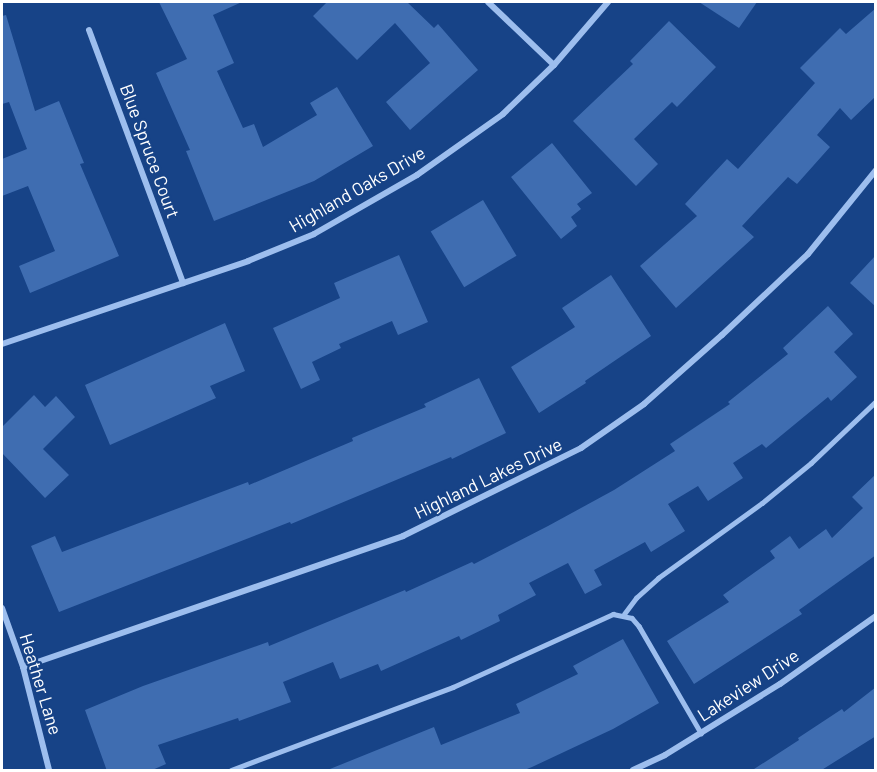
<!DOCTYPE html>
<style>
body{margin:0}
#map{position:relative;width:877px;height:772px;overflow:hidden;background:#174387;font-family:Barlow,sans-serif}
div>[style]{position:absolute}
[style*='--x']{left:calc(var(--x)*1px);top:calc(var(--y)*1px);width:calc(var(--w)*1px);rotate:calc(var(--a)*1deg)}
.building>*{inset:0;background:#3f6db1;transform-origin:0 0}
.service>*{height:4.5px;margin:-2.25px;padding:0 2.25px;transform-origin:2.25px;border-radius:2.25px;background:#9dbeee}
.minor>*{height:6px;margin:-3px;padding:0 3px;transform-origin:3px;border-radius:3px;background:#9dbeee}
span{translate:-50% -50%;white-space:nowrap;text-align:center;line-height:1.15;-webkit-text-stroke:4.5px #174387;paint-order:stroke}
.street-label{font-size:18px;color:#fff}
.frame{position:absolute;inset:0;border:3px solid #fff;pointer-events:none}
</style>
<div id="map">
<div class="building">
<i style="clip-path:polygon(159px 2px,242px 2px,213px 15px,234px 63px,217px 71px,243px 128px,254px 124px,263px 147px,317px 115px,310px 103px,337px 87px,373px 146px,314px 181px,214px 221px,186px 151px,190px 150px,156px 73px,187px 59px)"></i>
<i style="clip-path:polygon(327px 2px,407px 2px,434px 28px,438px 24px,478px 70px,410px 130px,386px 102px,430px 63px,395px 23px,357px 60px,313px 16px)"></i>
<i style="clip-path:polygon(699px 2px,757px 2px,739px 28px)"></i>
<i style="clip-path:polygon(876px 8px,876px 96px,851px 120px,840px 108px,817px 135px,830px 147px,797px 184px,788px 177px,742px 226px,754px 237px,676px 308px,640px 266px,697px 216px,685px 204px,727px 159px,738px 169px,815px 83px,800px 68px,840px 28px,846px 34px)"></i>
<i style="clip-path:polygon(6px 15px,35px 111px,59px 101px,84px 163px,80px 164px,119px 256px,30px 293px,19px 266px,55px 251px,28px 186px,2px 196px,2px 159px,27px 149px,9px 102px,2px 104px,2px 16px)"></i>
<i style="clip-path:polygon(669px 21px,716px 67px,677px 107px,672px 102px,634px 139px,658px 164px,636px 186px,573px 121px,633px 64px,630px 61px)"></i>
<i style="clip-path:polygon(552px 143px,592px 193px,577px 204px,581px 209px,571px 217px,577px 226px,561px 239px,511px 177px)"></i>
<i style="left:483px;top:200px;width:65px;height:61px;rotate:59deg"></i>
<i style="clip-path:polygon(399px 255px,428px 322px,398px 335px,392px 321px,339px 344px,341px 348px,312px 362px,320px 380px,301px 389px,273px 328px,340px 298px,334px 283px)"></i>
<i style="clip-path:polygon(876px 255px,876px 307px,850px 283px)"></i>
<i style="clip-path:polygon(611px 275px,651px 336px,585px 381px,586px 383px,539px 413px,511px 367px,575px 327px,562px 308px)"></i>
<i style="clip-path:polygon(828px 306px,853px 334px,834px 352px,857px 377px,831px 401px,828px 397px,766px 448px,762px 444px,733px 463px,743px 478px,708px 501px,698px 486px,668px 504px,685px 531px,651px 552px,645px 542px,594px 570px,602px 585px,585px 594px,568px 563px,529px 583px,536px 595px,498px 615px,500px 621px,461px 640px,459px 636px,381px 671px,378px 664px,340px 679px,333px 662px,283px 682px,291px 702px,239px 721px,238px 718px,158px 745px,166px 764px,150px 771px,107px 771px,85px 710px,143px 686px,268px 642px,269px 646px,405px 590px,406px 592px,472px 562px,474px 564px,548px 526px,614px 490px,675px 451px,670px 444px,730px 404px,728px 402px,788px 354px,783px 348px)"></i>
<i style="clip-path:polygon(225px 323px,245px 371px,210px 386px,216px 398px,110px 445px,85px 385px)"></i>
<i style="clip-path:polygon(479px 378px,506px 433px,452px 459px,451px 457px,291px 524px,290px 522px,59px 612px,31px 546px,55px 536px,62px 552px,248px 482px,249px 485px,353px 441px,352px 438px,426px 407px,424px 404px)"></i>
<i style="clip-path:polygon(34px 395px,45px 407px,56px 396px,75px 417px,43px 449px,69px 475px,45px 498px,2px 453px,2px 427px)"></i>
<i style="clip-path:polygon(876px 474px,876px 555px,799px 610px,802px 614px,694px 684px,667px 641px,729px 602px,723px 595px,775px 558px,770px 551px,790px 536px,799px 549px,826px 529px,832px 538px,863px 508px,852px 497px)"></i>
<i style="clip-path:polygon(623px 639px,659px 703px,613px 729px,532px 767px,522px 771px,325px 771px,434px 727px,441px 745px,520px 713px,516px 704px,578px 674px,573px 666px)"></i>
<i style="clip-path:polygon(876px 687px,876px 736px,820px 771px,751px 771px,799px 740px,798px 738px,842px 709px,844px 712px)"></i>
</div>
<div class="service">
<i style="--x:624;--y:614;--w:20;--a:-53"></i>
<i style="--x:636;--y:598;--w:30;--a:-42"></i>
<i style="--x:658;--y:578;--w:128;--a:-35.8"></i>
<i style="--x:762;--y:503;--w:63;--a:-39.2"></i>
<i style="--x:811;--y:463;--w:90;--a:-43.6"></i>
<i style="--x:231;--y:770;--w:237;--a:-20.5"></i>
<i style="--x:453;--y:687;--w:176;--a:-24.5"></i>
<i style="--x:613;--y:614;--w:19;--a:12"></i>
<i style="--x:632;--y:618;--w:11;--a:49"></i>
<i style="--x:639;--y:626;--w:124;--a:59.9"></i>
</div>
<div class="minor">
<i style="--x:488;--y:2;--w:91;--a:43.7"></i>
<i style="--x:89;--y:30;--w:270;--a:69.6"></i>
<i style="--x:2;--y:344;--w:260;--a:-18.6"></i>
<i style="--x:248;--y:261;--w:71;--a:-22.2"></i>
<i style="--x:314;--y:234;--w:119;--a:-29.8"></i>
<i style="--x:417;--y:175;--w:105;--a:-35.3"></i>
<i style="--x:503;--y:114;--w:71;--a:-43.9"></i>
<i style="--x:554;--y:65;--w:83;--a:-49.4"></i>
<i style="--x:2;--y:608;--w:63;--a:70.4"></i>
<i style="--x:23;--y:667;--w:106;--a:75.8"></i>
<i style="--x:23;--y:667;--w:402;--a:-19"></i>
<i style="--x:403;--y:536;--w:199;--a:-26.3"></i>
<i style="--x:581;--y:448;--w:77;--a:-34.9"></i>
<i style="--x:644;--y:404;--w:104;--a:-41.5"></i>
<i style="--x:722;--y:335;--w:118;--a:-43.3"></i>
<i style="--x:808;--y:254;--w:108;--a:-51"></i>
<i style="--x:633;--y:770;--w:35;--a:-25"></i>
<i style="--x:665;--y:755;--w:135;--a:-31.7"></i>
<i style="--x:780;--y:684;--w:118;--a:-35.3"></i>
</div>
<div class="street-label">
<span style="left:150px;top:151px;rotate:70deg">Blue Spruce Court</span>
<span style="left:357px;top:189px;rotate:-30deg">Highland Oaks Drive</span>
<span style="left:488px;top:478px;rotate:-26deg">Highland Lakes Drive</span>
<span style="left:41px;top:684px;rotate:73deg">Heather Lane</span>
<span style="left:748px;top:685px;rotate:-33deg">Lakeview Drive</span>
</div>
<div class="frame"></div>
</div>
